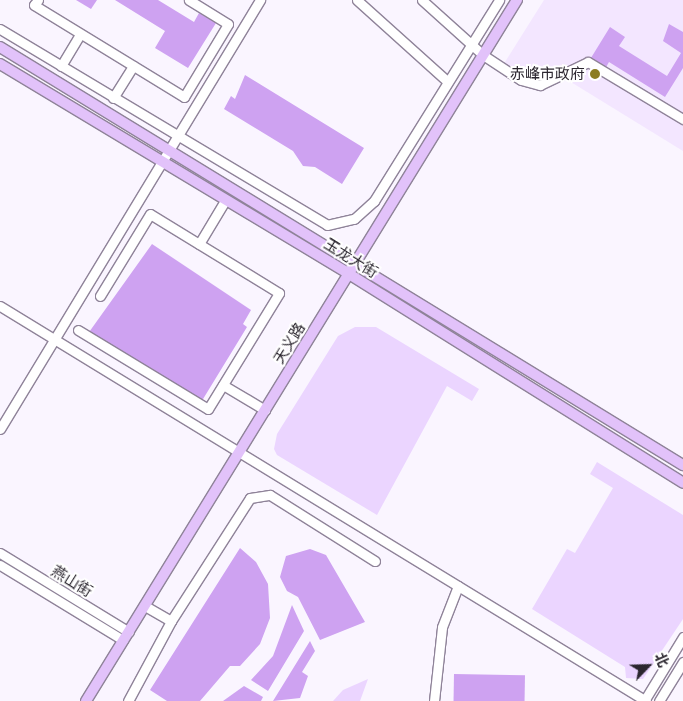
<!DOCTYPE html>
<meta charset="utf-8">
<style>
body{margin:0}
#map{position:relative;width:683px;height:701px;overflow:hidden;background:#faf5ff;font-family:Quicksand,"Noto Sans SC",sans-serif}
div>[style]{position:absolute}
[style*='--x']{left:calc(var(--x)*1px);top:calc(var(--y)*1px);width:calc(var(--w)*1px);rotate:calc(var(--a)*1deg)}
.built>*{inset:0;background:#f3e6ff}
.green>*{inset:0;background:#ebd5ff}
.building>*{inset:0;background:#cea2f1;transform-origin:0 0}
.roads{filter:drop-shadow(1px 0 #8f8399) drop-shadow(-1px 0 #8f8399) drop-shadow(0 1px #8f8399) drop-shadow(0 -1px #8f8399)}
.minor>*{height:9px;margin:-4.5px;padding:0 4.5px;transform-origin:4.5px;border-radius:4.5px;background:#fff}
.major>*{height:10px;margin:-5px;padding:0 5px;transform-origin:5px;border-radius:5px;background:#e2c2fa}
.dots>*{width:14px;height:14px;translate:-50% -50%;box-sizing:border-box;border:2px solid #fff;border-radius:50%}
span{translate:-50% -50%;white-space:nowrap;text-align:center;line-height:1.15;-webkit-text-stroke:4px #fff;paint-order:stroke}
.poi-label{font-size:15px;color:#2b262f}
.right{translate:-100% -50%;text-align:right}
.street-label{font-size:15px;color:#2b262f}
.north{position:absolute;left:623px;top:641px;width:50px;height:50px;-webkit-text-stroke:4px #fff;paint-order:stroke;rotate:66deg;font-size:14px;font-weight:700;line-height:20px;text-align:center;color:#2b262f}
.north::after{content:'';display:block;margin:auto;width:18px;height:22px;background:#2b262f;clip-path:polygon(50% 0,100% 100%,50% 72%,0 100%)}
</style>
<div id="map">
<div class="built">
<i style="clip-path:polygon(544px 0,683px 0,683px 151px,566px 79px,532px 89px,500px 70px)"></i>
</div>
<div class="green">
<i style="clip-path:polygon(355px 327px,376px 327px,479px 389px,472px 401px,447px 386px,377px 515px,277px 455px,274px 449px,277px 434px,338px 336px)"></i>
<i style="clip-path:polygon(597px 462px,683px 515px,683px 619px,643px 679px,626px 678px,625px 667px,532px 609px,567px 549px,575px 553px,613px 488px,590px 474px)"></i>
<i style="clip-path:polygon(368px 679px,360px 701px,333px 701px,343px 690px)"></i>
</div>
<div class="building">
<i style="clip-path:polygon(76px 0,97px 0,91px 9px)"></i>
<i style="clip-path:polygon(115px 0,158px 0,194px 22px,199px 13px,216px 23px,188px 68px,155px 48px,165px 31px)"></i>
<i style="clip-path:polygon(669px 24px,683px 32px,683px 68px,665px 97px,609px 62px,601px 76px,586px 66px,610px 27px,625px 37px,619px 46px,667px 76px,681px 53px,663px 41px)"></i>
<i style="clip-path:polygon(245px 75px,364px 148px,342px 184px,315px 167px,303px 166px,293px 151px,224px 109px,231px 96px,235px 99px)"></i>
<i style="clip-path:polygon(152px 244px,251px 310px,243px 324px,247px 327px,200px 404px,87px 335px)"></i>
<i style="clip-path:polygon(240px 548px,256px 562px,268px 584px,270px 618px,260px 644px,240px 666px,230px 666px,200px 701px,167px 701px,150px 690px)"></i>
<i style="clip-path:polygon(310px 549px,326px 555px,365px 622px,320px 640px,298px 597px,287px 591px,280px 577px,286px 556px)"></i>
<i style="clip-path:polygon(292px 605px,304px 631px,268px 691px,251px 680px,273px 656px)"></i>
<i style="clip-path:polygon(310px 641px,315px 651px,302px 672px,308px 676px,300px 698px,273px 701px)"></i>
<i style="left:454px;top:674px;width:71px;height:27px;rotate:1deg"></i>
<i style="clip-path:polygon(244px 686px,263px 697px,261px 701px,223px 701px)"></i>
</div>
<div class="roads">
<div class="minor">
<i style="--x:38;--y:0;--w:6;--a:129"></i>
<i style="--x:34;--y:5;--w:176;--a:31.5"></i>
<i style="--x:184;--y:97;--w:85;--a:-58.9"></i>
<i style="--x:228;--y:24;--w:46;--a:-148.4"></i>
<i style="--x:357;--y:0;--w:122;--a:42"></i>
<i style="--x:422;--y:0;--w:82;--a:42"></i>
<i style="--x:483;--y:55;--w:45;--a:33.3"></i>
<i style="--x:521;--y:80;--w:20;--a:15"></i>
<i style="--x:540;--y:85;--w:53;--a:-25.6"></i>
<i style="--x:588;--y:62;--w:111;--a:31"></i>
<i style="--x:0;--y:29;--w:381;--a:30.9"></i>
<i style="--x:327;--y:225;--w:28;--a:-13"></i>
<i style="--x:354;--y:219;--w:27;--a:-42"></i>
<i style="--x:374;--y:201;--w:237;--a:-58.1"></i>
<i style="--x:61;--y:66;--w:37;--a:-59"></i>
<i style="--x:113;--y:98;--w:38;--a:-58"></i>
<i style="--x:199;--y:244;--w:52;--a:-59"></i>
<i style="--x:0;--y:306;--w:757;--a:31.44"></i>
<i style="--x:78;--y:330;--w:152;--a:31.3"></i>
<i style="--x:208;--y:409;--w:136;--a:-58.5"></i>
<i style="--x:279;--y:293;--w:151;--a:-148.5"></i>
<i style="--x:150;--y:214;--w:96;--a:121.4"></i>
<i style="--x:223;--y:385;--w:49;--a:30.8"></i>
<i style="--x:0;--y:429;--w:502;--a:-58.78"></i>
<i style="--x:0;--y:553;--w:151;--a:31.5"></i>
<i style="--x:0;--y:565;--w:144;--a:31.4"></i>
<i style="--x:145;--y:606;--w:30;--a:30"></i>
<i style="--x:128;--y:701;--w:91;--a:-61.7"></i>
<i style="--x:171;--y:621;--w:146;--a:-57.3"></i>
<i style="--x:250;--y:498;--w:20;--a:-9"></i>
<i style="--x:270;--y:495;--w:124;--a:32.2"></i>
<i style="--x:434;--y:701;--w:74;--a:-83.8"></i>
<i style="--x:442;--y:627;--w:44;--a:-68.7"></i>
<i style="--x:644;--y:701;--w:75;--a:-58.6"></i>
<i style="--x:659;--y:701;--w:46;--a:-58.4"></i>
</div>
<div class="major">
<i style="--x:0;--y:47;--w:801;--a:31.47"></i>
<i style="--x:0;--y:64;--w:407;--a:31"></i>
<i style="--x:349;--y:274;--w:394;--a:32"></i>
<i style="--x:86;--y:701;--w:823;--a:-58.42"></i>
</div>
</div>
<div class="dots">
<i style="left:595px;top:74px;background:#8c7d23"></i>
</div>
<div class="poi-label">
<span class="right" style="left:585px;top:74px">赤峰市政府</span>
</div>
<div class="street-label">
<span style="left:351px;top:258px;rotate:32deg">玉龙大街</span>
<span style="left:289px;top:343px;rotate:-58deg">天义路</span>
<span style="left:72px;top:581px;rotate:32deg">燕山街</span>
</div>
<div class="north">北</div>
</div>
